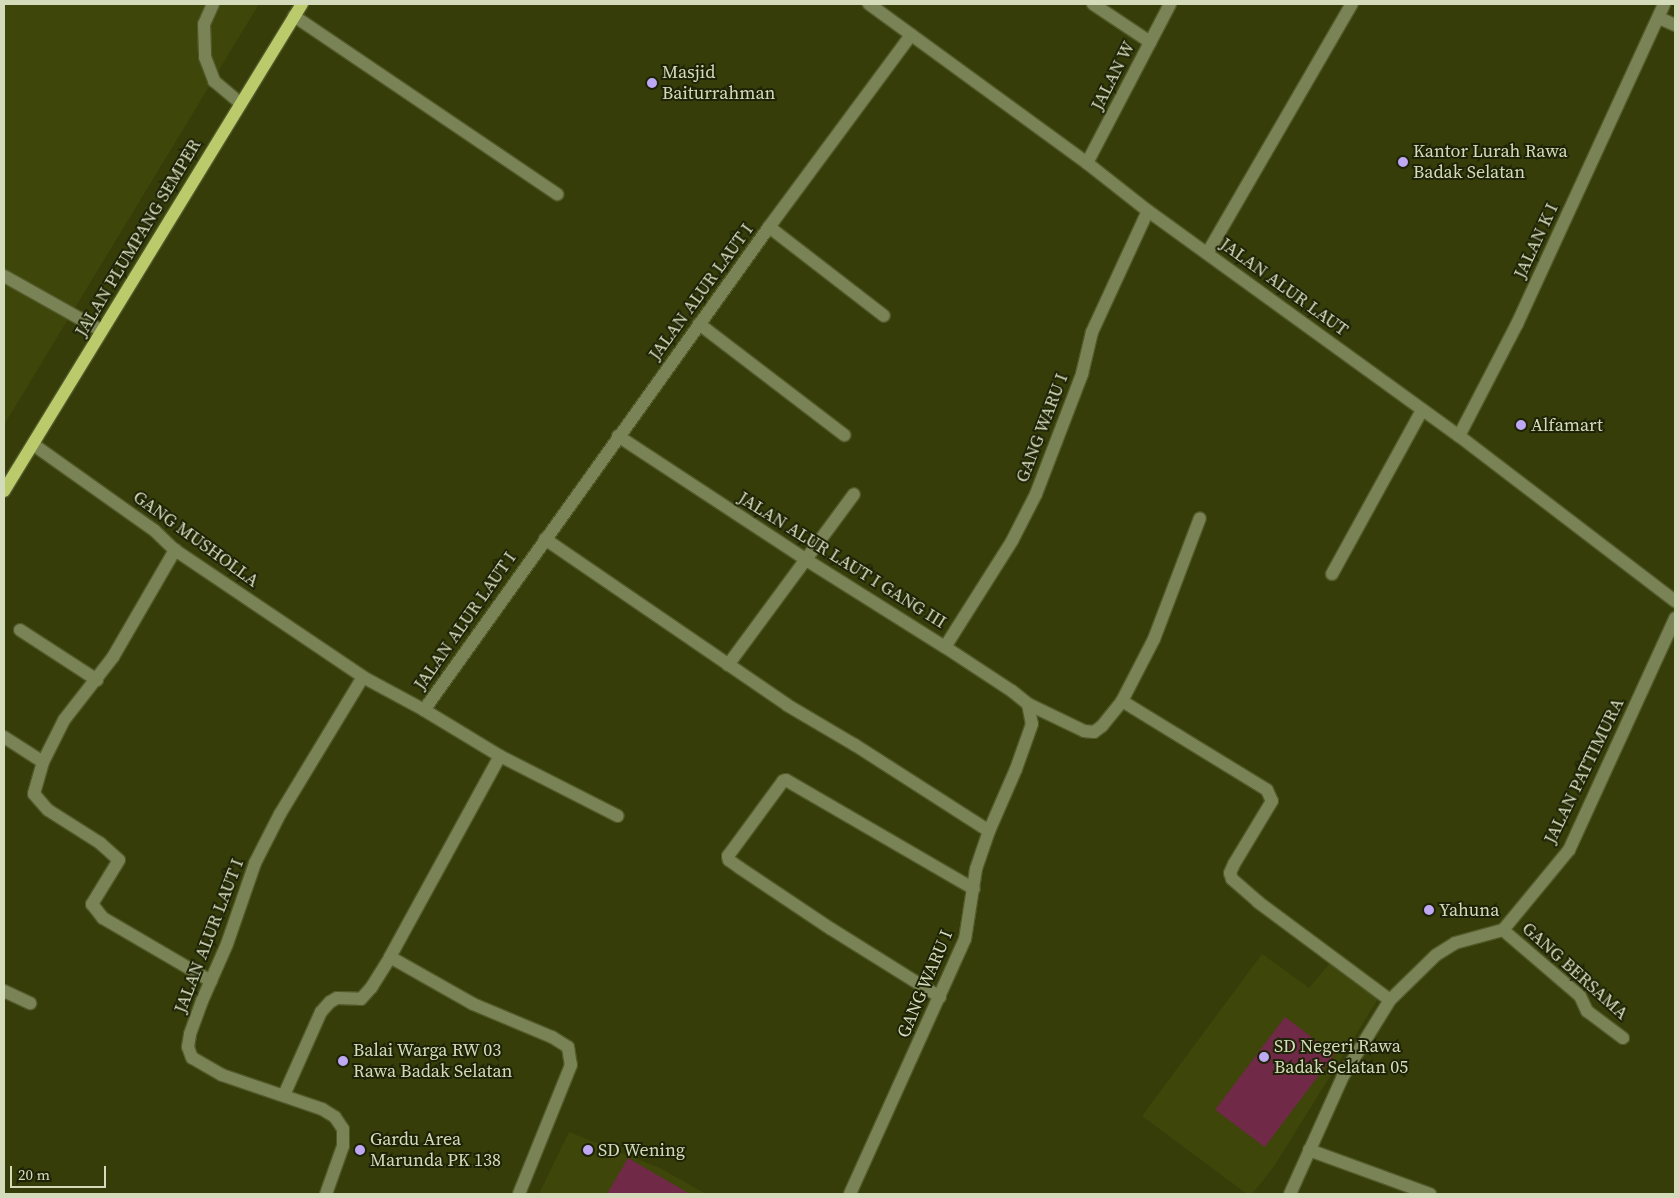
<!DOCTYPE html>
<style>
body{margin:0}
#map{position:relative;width:1679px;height:1198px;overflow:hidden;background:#363d09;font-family:"Source Serif 4",serif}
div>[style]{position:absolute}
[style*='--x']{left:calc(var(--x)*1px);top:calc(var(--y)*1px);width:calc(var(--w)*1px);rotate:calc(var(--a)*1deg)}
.built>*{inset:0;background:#3e460a}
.green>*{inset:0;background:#702947;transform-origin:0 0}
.roads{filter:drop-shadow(1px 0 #525929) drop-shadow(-1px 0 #525929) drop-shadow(0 1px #525929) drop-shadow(0 -1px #525929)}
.minor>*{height:12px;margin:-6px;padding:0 6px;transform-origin:6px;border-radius:6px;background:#7a8356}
.major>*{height:12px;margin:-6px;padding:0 6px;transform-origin:6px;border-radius:6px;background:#bbcb6c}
.dots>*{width:14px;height:14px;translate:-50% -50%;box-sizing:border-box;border:2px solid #1e2307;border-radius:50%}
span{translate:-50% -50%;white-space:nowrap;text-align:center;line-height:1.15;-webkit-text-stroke:4px #1e2307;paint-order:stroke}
.poi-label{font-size:18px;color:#d4dbba}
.left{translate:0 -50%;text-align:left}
.street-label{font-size:18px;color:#d4dbba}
.frame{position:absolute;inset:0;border:5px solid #d4dbba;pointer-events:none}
.scale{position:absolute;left:10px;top:1166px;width:96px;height:22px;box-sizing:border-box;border:2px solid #d4dbba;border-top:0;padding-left:6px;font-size:15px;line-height:18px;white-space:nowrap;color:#d4dbba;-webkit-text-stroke:4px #1e2307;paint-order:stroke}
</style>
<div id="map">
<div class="built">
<i style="clip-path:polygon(4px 4px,259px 4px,4px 425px)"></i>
<i style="clip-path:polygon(1262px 954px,1309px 988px,1330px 963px,1378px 999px,1273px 1168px,1252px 1194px,1247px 1194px,1142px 1116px)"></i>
<i style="clip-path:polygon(569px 1132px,660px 1168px,706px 1194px,539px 1194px)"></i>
</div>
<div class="green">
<i style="left:1285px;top:1017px;width:62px;height:116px;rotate:37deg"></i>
<i style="clip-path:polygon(628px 1158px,690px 1194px,607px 1194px)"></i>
</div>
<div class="roads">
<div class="minor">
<i style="--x:213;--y:4;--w:22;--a:114"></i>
<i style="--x:204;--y:24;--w:33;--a:88"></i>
<i style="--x:205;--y:57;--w:26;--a:69"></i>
<i style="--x:214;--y:81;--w:35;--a:40"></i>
<i style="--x:869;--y:4;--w:270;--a:36.1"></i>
<i style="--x:1087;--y:163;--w:78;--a:38.2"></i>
<i style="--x:1148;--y:211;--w:384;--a:35.9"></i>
<i style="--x:1459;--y:436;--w:272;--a:37.4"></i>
<i style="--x:1093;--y:4;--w:69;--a:33.7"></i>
<i style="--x:294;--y:16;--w:318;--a:34.1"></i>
<i style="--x:1659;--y:18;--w:17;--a:24"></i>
<i style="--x:1087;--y:163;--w:179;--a:-62.4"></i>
<i style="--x:769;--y:227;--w:145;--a:37.7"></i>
<i style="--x:1208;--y:252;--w:287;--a:-59.9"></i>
<i style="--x:4;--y:276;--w:112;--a:29.3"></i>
<i style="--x:699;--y:324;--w:183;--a:37.4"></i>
<i style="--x:618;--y:436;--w:224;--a:33.3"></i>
<i style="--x:805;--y:559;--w:165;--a:32.2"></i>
<i style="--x:945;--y:647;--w:80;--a:33.3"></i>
<i style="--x:1012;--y:691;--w:21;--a:39"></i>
<i style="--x:1028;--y:704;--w:20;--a:79"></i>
<i style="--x:1032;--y:724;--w:48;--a:109.6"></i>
<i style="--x:1016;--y:769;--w:68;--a:113.5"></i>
<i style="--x:989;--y:831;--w:40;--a:108.9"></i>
<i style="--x:976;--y:869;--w:71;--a:98.9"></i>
<i style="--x:965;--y:939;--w:280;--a:114.3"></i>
<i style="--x:1459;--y:436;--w:126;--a:-62.6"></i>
<i style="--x:1517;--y:324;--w:352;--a:-65.3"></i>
<i style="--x:34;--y:445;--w:148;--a:35.4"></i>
<i style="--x:155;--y:531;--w:28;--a:44"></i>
<i style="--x:175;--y:550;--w:227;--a:34"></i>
<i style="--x:545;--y:539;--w:293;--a:34.4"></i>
<i style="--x:787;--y:705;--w:79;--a:30.5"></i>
<i style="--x:855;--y:745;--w:159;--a:32.7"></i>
<i style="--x:1332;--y:574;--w:187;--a:-61.2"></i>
<i style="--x:20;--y:630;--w:92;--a:33"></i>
<i style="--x:945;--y:647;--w:125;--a:-57.7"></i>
<i style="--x:1012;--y:541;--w:53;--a:-62.9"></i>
<i style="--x:1036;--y:494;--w:129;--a:-69"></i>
<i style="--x:1082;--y:374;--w:43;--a:-76.6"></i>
<i style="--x:1092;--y:332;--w:133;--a:-65.2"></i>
<i style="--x:728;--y:665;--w:212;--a:-53.6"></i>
<i style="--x:1122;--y:701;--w:70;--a:-62.7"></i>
<i style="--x:1154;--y:639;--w:129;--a:-69.2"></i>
<i style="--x:1028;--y:704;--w:62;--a:25.7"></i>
<i style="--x:1084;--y:731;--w:10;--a:6"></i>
<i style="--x:1094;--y:732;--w:10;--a:-37"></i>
<i style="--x:1102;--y:726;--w:32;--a:-51"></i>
<i style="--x:1122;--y:701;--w:170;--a:31.5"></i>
<i style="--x:1267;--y:790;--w:12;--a:66"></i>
<i style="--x:1272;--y:801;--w:74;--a:121.1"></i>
<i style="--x:1234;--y:864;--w:10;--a:114"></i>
<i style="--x:1230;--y:873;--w:6;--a:72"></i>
<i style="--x:1232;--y:879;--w:35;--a:41"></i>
<i style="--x:1258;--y:902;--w:164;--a:36.6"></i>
<i style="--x:424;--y:710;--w:594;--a:-54.46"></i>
<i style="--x:769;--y:227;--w:239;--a:-53.5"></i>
<i style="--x:4;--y:737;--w:46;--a:32.7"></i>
<i style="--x:43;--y:762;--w:47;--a:-63.4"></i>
<i style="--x:64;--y:720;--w:80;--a:-52.1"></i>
<i style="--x:113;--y:657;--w:124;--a:-59.9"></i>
<i style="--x:500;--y:756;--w:229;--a:118.7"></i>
<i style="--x:390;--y:957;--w:95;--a:29.5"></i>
<i style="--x:473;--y:1004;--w:86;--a:22.7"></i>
<i style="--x:552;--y:1037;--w:19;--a:32"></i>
<i style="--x:568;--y:1047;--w:18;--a:81"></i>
<i style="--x:571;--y:1065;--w:139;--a:112"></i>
<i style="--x:43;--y:762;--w:33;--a:106"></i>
<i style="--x:34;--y:794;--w:21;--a:49"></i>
<i style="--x:48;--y:810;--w:62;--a:32.4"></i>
<i style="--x:100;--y:843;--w:25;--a:42"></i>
<i style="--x:119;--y:860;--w:52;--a:121.5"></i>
<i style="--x:92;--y:904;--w:18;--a:52"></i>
<i style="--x:103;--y:918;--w:125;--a:30.3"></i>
<i style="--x:1503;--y:930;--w:101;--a:40.6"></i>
<i style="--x:1580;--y:996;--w:17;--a:65"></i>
<i style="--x:1587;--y:1011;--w:45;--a:36.9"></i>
<i style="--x:4;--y:991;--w:29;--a:25"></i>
<i style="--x:940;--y:997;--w:128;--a:-148"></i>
<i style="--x:831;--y:929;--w:110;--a:-146.2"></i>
<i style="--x:740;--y:868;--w:14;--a:-144"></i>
<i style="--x:729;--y:860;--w:4;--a:-104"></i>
<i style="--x:728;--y:856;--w:93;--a:-53.7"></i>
<i style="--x:783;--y:781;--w:3;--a:-18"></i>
<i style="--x:786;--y:780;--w:217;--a:30.1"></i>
<i style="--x:284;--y:1095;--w:91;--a:-66"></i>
<i style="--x:321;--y:1012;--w:13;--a:-48"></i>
<i style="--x:330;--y:1002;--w:8;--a:-30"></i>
<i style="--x:337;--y:998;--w:24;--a:2"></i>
<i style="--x:361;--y:999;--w:15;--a:-48"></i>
<i style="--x:371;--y:988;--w:36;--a:-58"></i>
<i style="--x:1309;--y:1150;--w:129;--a:20"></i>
<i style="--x:326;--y:1194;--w:51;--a:-70.5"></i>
<i style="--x:343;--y:1146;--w:17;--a:-90"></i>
<i style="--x:343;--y:1129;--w:14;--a:-124"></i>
<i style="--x:335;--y:1117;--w:15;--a:-148"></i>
<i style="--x:322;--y:1109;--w:106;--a:-161.2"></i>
<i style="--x:222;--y:1075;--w:34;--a:-150"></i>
<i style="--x:192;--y:1058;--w:12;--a:-110"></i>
<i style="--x:188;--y:1047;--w:13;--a:-81"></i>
<i style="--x:190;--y:1034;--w:35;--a:-70"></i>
<i style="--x:202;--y:1001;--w:62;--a:-66.3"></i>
<i style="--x:227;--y:944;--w:86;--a:-70.9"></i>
<i style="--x:255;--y:863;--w:55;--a:-63"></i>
<i style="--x:280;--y:814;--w:160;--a:-58.8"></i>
<i style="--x:363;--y:677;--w:69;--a:28.4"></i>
<i style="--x:424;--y:710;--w:89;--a:31.2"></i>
<i style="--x:500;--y:756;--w:132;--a:27"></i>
<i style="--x:1290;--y:1194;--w:129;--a:-65.8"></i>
<i style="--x:1343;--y:1076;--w:89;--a:-58.3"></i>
<i style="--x:1390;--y:1000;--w:64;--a:-44.4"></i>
<i style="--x:1436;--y:955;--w:22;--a:-32"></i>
<i style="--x:1455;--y:943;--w:50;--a:-15.2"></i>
<i style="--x:1503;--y:930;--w:104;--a:-50.5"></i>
<i style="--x:1569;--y:850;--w:255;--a:-65.4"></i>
</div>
<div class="major">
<i style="--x:4;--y:491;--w:571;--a:-58.54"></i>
</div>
</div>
<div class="dots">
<i style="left:652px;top:83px;background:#bfa9f4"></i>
<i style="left:1403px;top:162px;background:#bfa9f4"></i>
<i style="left:1521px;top:425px;background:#bfa9f4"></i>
<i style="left:1429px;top:910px;background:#bfa9f4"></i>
<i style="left:1264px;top:1057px;background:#bfa9f4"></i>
<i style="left:343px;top:1061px;background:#bfa9f4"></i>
<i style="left:360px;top:1150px;background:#bfa9f4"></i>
<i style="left:588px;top:1150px;background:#bfa9f4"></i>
</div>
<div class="poi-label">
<span class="left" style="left:662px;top:83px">Masjid<br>Baiturrahman</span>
<span class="left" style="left:1413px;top:162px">Kantor Lurah Rawa<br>Badak Selatan</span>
<span class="left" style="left:1531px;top:425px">Alfamart</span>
<span class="left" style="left:1439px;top:910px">Yahuna</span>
<span class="left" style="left:1274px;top:1057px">SD Negeri Rawa<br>Badak Selatan 05</span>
<span class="left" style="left:353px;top:1061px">Balai Warga RW 03<br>Rawa Badak Selatan</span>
<span class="left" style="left:370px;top:1150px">Gardu Area<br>Marunda PK 138</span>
<span class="left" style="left:598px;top:1150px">SD Wening</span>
</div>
<div class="street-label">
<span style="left:1113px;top:76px;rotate:-63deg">JALAN W</span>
<span style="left:138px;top:238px;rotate:-59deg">JALAN PLUMPANG SEMPER</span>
<span style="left:1536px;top:241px;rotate:-65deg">JALAN K I</span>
<span style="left:1284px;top:287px;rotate:36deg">JALAN ALUR LAUT</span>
<span style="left:701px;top:292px;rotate:-54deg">JALAN ALUR LAUT I</span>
<span style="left:1042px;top:428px;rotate:-69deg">GANG WARU I</span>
<span style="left:196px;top:539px;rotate:36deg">GANG MUSHOLLA</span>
<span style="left:842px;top:560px;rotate:32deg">JALAN ALUR LAUT I GANG III</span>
<span style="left:465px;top:621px;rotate:-55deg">JALAN ALUR LAUT I</span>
<span style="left:1584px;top:771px;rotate:-64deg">JALAN PATTIMURA</span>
<span style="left:209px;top:936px;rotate:-69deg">JALAN ALUR LAUT I</span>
<span style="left:1575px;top:971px;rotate:42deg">GANG BERSAMA</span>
<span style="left:925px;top:984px;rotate:-67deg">GANG WARU I</span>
</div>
<div class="frame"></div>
<div class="scale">20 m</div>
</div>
